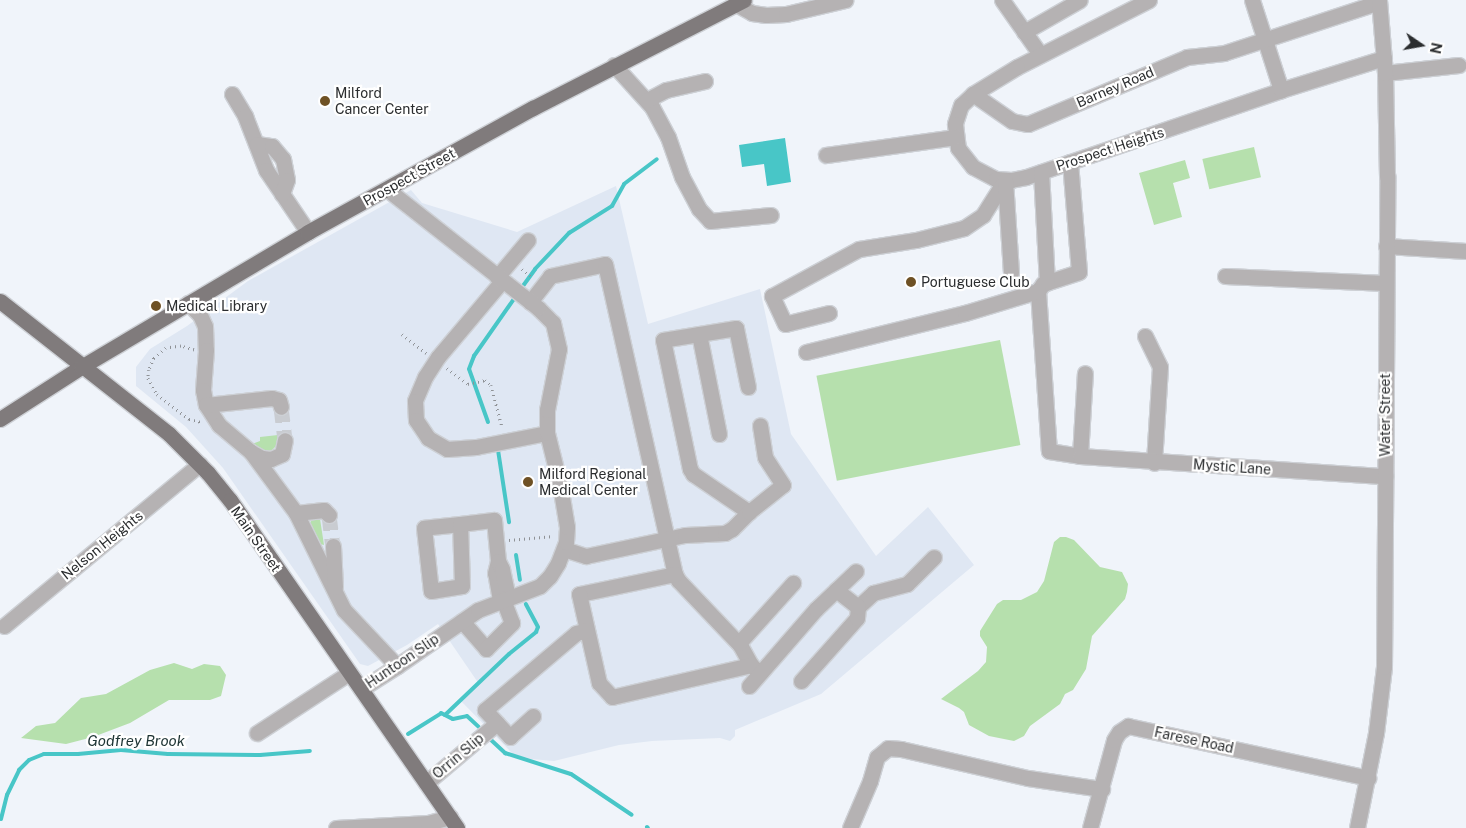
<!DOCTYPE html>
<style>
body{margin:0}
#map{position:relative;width:1466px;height:828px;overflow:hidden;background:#f0f4fa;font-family:"Public Sans",sans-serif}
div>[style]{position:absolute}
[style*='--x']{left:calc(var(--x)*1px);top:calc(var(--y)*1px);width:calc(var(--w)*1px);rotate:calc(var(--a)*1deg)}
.built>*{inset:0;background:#dfe7f3}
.green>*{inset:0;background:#b6e0ad;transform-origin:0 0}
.water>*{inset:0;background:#48c6c7}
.stream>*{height:4px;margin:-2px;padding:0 2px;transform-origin:2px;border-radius:2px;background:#48c6c7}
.minor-tunnel>*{height:15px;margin-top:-7.5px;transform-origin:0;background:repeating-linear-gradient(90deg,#c9ccd1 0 15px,transparent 0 23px)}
.path>*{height:2.5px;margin-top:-1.25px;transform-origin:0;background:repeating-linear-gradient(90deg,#8f9296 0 1px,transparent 0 5px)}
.roads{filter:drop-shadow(1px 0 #cdd0d5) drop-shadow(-1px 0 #cdd0d5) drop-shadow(0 1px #cdd0d5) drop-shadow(0 -1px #cdd0d5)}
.minor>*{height:15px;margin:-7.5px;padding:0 7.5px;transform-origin:7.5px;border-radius:7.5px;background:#b5b2b3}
.major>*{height:15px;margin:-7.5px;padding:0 7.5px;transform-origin:7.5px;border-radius:7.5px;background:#807b7c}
.dots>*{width:14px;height:14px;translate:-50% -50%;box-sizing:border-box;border:2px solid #fff;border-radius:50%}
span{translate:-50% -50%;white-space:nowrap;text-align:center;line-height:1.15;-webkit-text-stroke:4.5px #fff;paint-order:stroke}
.street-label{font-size:14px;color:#2b2d2f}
.poi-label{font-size:14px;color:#2b2d2f}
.left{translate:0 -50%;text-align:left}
.water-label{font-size:15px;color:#1e3434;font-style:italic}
.north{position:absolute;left:1396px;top:20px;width:50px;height:50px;-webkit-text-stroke:4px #fff;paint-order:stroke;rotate:102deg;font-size:14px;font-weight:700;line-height:20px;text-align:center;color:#2b2d2f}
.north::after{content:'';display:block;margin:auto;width:18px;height:22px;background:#2b2d2f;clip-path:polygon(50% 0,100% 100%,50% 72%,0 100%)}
</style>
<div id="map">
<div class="built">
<i style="clip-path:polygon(616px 186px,648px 324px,760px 289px,791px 434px,876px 556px,928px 507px,974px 565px,821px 694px,735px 730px,735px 736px,730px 741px,720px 738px,652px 741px,619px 745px,554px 761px,531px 759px,513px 754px,461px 701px,479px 684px,438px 624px,407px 645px,368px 666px,360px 664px,223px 468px,186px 427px,136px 386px,136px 367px,150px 349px,187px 326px,248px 281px,411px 190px,422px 203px,517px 232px)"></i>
</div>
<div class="green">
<i style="left:1254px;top:147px;width:31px;height:53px;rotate:77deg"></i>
<i style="clip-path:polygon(1185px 160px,1190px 178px,1173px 183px,1182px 217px,1154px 225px,1139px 173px)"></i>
<i style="left:1000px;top:340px;width:107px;height:187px;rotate:79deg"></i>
<i style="clip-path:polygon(278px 435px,277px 445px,271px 451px,262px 451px,252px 444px,260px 441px,260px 437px)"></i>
<i style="clip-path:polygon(313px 517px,322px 518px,320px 519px,324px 545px,320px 544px,310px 523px)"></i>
<i style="clip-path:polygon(1060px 537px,1066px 537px,1074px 540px,1100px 567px,1122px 572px,1128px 584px,1127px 592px,1125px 599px,1092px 636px,1086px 669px,1073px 690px,1065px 694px,1060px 704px,1030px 726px,1024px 736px,1014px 741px,989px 736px,969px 725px,964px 712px,959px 708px,941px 699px,978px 671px,986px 662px,987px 647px,980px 636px,980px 631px,997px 604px,1003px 600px,1021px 600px,1037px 592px,1044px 581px,1054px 542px)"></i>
<i style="clip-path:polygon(174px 663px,192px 669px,204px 664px,220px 666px,226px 675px,221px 696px,210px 700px,169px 700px,130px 723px,93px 737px,66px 744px,21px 738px,36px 726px,55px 723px,81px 698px,106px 694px,150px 670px)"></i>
</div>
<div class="water">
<i style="clip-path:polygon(785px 138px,791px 182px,767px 186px,764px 164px,742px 167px,739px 145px)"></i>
</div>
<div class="stream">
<i style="--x:520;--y:290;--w:26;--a:-54"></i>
<i style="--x:535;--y:269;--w:50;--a:-46.6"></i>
<i style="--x:569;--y:233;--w:51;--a:-32.1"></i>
<i style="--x:612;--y:206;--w:25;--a:-61"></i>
<i style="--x:624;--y:184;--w:41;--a:-37.1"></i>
<i style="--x:488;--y:422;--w:56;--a:-109.7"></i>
<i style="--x:469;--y:369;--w:14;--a:-69"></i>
<i style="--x:474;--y:356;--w:73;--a:-55"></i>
<i style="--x:498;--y:450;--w:73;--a:81.3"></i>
<i style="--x:516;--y:555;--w:25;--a:81"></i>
<i style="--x:445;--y:715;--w:88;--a:-43.6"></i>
<i style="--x:509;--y:654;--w:35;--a:-39"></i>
<i style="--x:536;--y:632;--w:5;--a:-68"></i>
<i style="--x:538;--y:627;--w:26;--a:-118"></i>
<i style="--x:408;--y:734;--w:39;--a:-32"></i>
<i style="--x:441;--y:713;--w:13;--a:27"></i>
<i style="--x:453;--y:719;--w:14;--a:-12"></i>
<i style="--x:467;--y:716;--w:16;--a:43"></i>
<i style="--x:490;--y:739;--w:21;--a:43"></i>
<i style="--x:505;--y:753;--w:69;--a:17.7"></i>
<i style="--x:571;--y:774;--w:73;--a:33.9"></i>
<i style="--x:1;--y:819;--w:25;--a:-76"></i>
<i style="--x:7;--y:795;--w:28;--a:-64"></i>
<i style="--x:19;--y:770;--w:14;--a:-45"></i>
<i style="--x:29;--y:760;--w:16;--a:-22"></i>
<i style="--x:44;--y:754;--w:34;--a:0"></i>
<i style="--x:78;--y:754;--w:43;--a:-5.3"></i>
<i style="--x:121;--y:750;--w:47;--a:4.9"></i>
<i style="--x:168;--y:754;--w:92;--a:0.6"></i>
<i style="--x:260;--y:755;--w:50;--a:-4.6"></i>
<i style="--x:647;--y:827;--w:1;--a:45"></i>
</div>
<div class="minor-tunnel">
<i style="--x:281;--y:407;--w:33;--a:83"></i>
<i style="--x:329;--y:515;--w:31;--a:83"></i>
</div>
<div class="path">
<i style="--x:522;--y:269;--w:14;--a:39"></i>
<i style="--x:402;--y:334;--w:31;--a:38"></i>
<i style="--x:194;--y:350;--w:14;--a:-163"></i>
<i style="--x:181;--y:346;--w:15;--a:172"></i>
<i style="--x:166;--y:348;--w:16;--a:140"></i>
<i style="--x:154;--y:358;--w:13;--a:113"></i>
<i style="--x:149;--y:370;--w:8;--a:97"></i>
<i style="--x:148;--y:378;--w:18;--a:61"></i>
<i style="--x:157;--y:394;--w:41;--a:38"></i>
<i style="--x:189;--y:419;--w:12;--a:14"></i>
<i style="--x:447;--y:368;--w:26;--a:37"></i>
<i style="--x:468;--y:384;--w:17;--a:-13"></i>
<i style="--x:485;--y:380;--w:8;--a:40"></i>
<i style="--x:491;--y:385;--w:42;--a:75"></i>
<i style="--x:509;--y:540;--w:45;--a:-5.1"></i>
</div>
<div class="roads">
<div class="minor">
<i style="--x:1002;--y:0;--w:66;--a:54.9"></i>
<i style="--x:1149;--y:0;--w:148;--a:153.1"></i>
<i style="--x:1017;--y:67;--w:52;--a:148.5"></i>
<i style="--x:973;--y:94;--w:16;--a:137"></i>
<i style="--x:961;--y:105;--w:20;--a:108"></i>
<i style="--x:955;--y:124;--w:24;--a:83"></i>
<i style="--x:958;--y:148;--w:24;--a:52"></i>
<i style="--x:973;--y:167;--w:26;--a:28"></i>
<i style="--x:996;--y:179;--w:15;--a:4"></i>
<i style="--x:1011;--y:180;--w:15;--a:-11"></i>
<i style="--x:1026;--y:177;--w:269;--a:-18.8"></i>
<i style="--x:1281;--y:90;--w:108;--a:-17.3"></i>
<i style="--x:1252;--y:0;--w:95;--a:72.1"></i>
<i style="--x:736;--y:4;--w:18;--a:29"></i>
<i style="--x:752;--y:13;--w:14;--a:8"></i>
<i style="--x:766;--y:15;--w:20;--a:-3"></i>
<i style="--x:786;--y:14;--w:61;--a:-13.3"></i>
<i style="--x:1024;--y:32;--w:64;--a:-29.7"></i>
<i style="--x:614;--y:65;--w:57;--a:47.9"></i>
<i style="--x:652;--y:107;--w:34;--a:62"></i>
<i style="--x:668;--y:137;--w:42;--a:70.7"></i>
<i style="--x:682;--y:177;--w:36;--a:62"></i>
<i style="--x:699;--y:209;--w:16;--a:47"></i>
<i style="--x:710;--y:221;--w:61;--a:-5.6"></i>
<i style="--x:1385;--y:73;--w:74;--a:-6.2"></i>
<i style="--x:232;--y:94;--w:26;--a:59"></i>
<i style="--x:245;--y:116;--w:58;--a:68.7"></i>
<i style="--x:266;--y:170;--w:75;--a:55.9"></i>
<i style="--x:973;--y:94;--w:47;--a:34.7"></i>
<i style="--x:1012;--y:121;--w:16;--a:11"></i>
<i style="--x:1028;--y:124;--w:173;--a:-22.8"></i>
<i style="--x:1187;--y:57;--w:37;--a:-6"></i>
<i style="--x:1224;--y:53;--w:163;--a:-18.2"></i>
<i style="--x:647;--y:100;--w:21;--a:-28"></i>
<i style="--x:666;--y:90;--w:40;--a:-13"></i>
<i style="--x:257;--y:144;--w:15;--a:8"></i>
<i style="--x:272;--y:146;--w:17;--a:50"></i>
<i style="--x:283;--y:159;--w:21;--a:79"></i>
<i style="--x:287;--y:180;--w:15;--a:110"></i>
<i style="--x:826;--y:155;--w:131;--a:-7.9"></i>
<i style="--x:1070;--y:162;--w:110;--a:85.3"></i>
<i style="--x:1079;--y:272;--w:38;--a:162"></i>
<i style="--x:1043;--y:284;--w:9;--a:126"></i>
<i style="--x:1038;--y:291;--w:160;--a:86.1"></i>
<i style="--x:1049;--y:451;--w:31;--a:9"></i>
<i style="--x:1080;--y:456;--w:83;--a:-86.6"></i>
<i style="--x:1041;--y:172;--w:111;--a:86.9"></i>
<i style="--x:1386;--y:246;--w:80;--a:3.6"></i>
<i style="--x:1225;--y:276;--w:161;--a:2.5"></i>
<i style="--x:497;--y:277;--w:48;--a:-50"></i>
<i style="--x:502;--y:281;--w:99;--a:130.1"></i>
<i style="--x:438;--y:357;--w:24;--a:123"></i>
<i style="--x:425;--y:377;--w:26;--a:113"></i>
<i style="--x:415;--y:401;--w:19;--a:87"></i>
<i style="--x:416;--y:420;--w:22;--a:56"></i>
<i style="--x:428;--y:438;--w:22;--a:30"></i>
<i style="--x:447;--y:449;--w:29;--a:-4"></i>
<i style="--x:476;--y:447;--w:72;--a:-11.2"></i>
<i style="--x:530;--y:302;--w:33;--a:-52"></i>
<i style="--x:550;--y:276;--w:56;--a:-12.3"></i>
<i style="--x:605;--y:264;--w:318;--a:77.3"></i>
<i style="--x:675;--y:574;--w:7;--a:63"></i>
<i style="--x:678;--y:580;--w:90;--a:46.4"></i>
<i style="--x:740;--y:645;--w:23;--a:61"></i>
<i style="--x:751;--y:665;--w:12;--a:42"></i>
<i style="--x:188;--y:303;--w:17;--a:45"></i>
<i style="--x:200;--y:315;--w:12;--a:66"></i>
<i style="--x:205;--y:326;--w:24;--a:88"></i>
<i style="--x:206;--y:350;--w:40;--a:94.3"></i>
<i style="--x:203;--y:390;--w:15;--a:79"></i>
<i style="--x:206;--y:405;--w:24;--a:57"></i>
<i style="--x:219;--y:425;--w:42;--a:40.2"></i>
<i style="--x:251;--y:452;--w:13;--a:29"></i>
<i style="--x:262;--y:458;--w:9;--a:6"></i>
<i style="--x:271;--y:459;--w:12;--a:-24"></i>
<i style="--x:282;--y:454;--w:14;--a:-78"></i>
<i style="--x:829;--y:313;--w:45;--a:166"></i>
<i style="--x:785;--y:324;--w:31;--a:-115"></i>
<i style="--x:772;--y:296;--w:99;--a:-28.4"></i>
<i style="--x:859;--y:249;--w:58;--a:-9"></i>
<i style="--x:916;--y:240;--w:49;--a:-14"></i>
<i style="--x:964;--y:228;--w:23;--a:-34"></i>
<i style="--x:983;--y:215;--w:41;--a:-57.8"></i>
<i style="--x:1005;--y:180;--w:93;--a:86.3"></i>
<i style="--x:699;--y:334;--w:102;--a:78.7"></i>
<i style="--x:1145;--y:336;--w:34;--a:64"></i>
<i style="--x:1160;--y:367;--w:96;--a:93.6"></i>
<i style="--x:806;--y:352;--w:164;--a:-13.8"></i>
<i style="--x:965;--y:313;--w:76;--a:-16.8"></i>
<i style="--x:748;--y:387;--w:60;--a:-101.5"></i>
<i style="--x:736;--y:328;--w:74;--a:170.7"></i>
<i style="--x:663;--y:340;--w:132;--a:78.2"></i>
<i style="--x:690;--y:469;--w:6;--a:59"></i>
<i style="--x:693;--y:474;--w:68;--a:34.2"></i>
<i style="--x:206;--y:405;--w:66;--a:-6.1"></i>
<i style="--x:272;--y:398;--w:7;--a:16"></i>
<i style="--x:279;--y:400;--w:7;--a:74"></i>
<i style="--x:251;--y:452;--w:76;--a:53.6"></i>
<i style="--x:296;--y:513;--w:108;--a:63.7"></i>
<i style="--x:344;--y:610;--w:77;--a:46.6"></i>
<i style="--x:1080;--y:456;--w:306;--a:3.8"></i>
<i style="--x:296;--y:513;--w:28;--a:-6"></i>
<i style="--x:324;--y:510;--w:7;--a:45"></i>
<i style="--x:460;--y:524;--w:36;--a:174"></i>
<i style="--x:424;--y:528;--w:63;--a:83.7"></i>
<i style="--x:431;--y:591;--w:31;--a:-9"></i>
<i style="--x:462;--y:586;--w:62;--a:-91.8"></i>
<i style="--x:460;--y:524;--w:34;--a:-7"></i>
<i style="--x:494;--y:520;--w:41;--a:84.4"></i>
<i style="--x:333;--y:546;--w:41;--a:87.2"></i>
<i style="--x:564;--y:549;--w:23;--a:18"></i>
<i style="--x:586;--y:556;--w:101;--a:-12"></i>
<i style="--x:685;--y:535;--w:40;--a:-2.9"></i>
<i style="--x:725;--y:533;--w:8;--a:-30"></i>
<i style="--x:732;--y:529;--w:24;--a:-45"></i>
<i style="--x:749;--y:512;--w:43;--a:-38.5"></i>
<i style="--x:783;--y:485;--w:33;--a:-123"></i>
<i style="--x:765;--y:457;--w:32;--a:-99"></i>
<i style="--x:675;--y:574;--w:98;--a:168.2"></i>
<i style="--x:579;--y:594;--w:91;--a:77.3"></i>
<i style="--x:599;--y:683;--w:19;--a:47"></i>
<i style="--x:612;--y:697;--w:143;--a:-13"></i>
<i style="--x:500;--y:600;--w:27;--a:-100"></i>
<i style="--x:495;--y:573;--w:12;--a:-76"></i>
<i style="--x:498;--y:561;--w:9;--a:63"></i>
<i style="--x:502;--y:569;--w:29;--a:78"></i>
<i style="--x:858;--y:607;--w:21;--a:-43"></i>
<i style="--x:873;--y:593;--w:35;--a:-15"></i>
<i style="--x:907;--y:584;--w:38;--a:-45"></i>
<i style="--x:462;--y:621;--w:37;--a:49"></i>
<i style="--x:486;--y:649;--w:37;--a:-45"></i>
<i style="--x:512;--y:623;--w:26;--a:-111"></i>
<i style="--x:4;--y:626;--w:254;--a:-39.6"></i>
<i style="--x:739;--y:643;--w:81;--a:-48"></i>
<i style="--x:801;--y:681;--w:84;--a:-48.4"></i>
<i style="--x:857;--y:618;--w:11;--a:-85"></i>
<i style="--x:858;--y:607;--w:28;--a:-142"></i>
<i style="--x:749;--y:686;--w:102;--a:-49"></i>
<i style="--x:816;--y:609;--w:55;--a:-43.5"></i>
<i style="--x:361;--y:689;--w:43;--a:-32.6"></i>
<i style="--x:397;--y:666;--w:98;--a:-34.7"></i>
<i style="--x:478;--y:610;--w:66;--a:-21.2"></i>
<i style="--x:540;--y:586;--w:14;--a:-45"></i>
<i style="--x:550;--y:576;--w:15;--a:-58"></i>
<i style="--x:558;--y:563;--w:22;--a:-69"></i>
<i style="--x:566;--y:542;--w:15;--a:-86"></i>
<i style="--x:567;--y:527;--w:43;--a:-99.5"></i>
<i style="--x:560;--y:485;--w:54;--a:-104"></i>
<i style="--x:547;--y:433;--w:23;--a:-90"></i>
<i style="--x:547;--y:410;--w:62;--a:-78.9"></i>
<i style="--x:559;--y:349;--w:27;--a:-103"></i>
<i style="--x:553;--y:323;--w:21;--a:-135"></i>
<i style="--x:538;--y:308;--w:192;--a:-141.8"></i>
<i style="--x:533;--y:716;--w:31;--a:138"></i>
<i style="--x:510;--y:737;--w:37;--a:-133"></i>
<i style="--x:485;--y:710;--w:119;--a:-40.2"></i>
<i style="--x:576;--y:633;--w:11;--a:-15"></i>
<i style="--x:257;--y:733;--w:110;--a:-33.1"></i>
<i style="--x:426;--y:783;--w:93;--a:-40.2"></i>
<i style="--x:336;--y:828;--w:92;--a:-3.1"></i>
<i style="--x:428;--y:823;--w:23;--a:-15"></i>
<i style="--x:850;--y:828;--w:51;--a:-66.9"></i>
<i style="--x:870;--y:781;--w:25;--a:-74"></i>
<i style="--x:877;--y:757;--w:14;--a:-39"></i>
<i style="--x:888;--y:748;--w:13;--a:4"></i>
<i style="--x:901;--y:749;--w:130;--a:12.9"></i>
<i style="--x:1028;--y:778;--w:75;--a:8.5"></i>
<i style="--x:1090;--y:828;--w:91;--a:-74.7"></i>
<i style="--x:1114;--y:740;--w:9;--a:-58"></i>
<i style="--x:1119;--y:732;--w:11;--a:-34"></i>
<i style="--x:1128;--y:726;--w:246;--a:12.2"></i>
<i style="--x:1357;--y:828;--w:97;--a:-78.7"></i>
<i style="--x:1376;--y:733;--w:66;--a:-83.1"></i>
<i style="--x:1384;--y:667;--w:491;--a:-89.6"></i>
<i style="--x:1387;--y:176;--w:103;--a:-91.1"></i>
<i style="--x:1385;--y:73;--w:73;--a:-94.7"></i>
</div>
<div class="major">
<i style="--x:0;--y:301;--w:215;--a:38.2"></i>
<i style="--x:169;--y:434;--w:55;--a:45"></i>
<i style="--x:208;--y:473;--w:35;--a:51"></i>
<i style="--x:230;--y:500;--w:399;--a:55.3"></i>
<i style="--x:0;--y:419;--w:96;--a:-32.7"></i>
<i style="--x:81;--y:367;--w:264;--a:-30.7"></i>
<i style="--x:308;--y:232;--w:257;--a:-28.9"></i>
<i style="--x:533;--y:108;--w:237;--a:-27.1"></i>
</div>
</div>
<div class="dots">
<i style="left:325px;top:101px;background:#6e5125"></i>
<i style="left:911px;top:282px;background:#6e5125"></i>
<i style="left:156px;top:306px;background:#6e5125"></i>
<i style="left:528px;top:482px;background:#6e5125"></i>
</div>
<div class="street-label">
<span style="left:1115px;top:87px;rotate:-23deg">Barney Road</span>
<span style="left:1110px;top:149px;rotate:-18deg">Prospect Heights</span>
<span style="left:409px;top:177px;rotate:-29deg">Prospect Street</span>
<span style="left:1385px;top:415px;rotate:-90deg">Water Street</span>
<span style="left:1232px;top:467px;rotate:4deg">Mystic Lane</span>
<span style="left:256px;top:539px;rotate:55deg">Main Street</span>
<span style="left:102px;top:545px;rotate:-39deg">Nelson Heights</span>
<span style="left:402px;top:661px;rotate:-34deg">Huntoon Slip</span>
<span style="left:1194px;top:740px;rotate:12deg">Farese Road</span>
<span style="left:458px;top:756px;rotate:-40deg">Orrin Slip</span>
</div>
<div class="poi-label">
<span class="left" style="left:335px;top:101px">Milford<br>Cancer Center</span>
<span class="left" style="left:921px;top:282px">Portuguese Club</span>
<span class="left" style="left:166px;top:306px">Medical Library</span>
<span class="left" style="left:539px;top:482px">Milford Regional<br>Medical Center</span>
</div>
<div class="water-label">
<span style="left:136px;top:741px">Godfrey Brook</span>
</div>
<div class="north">N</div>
</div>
